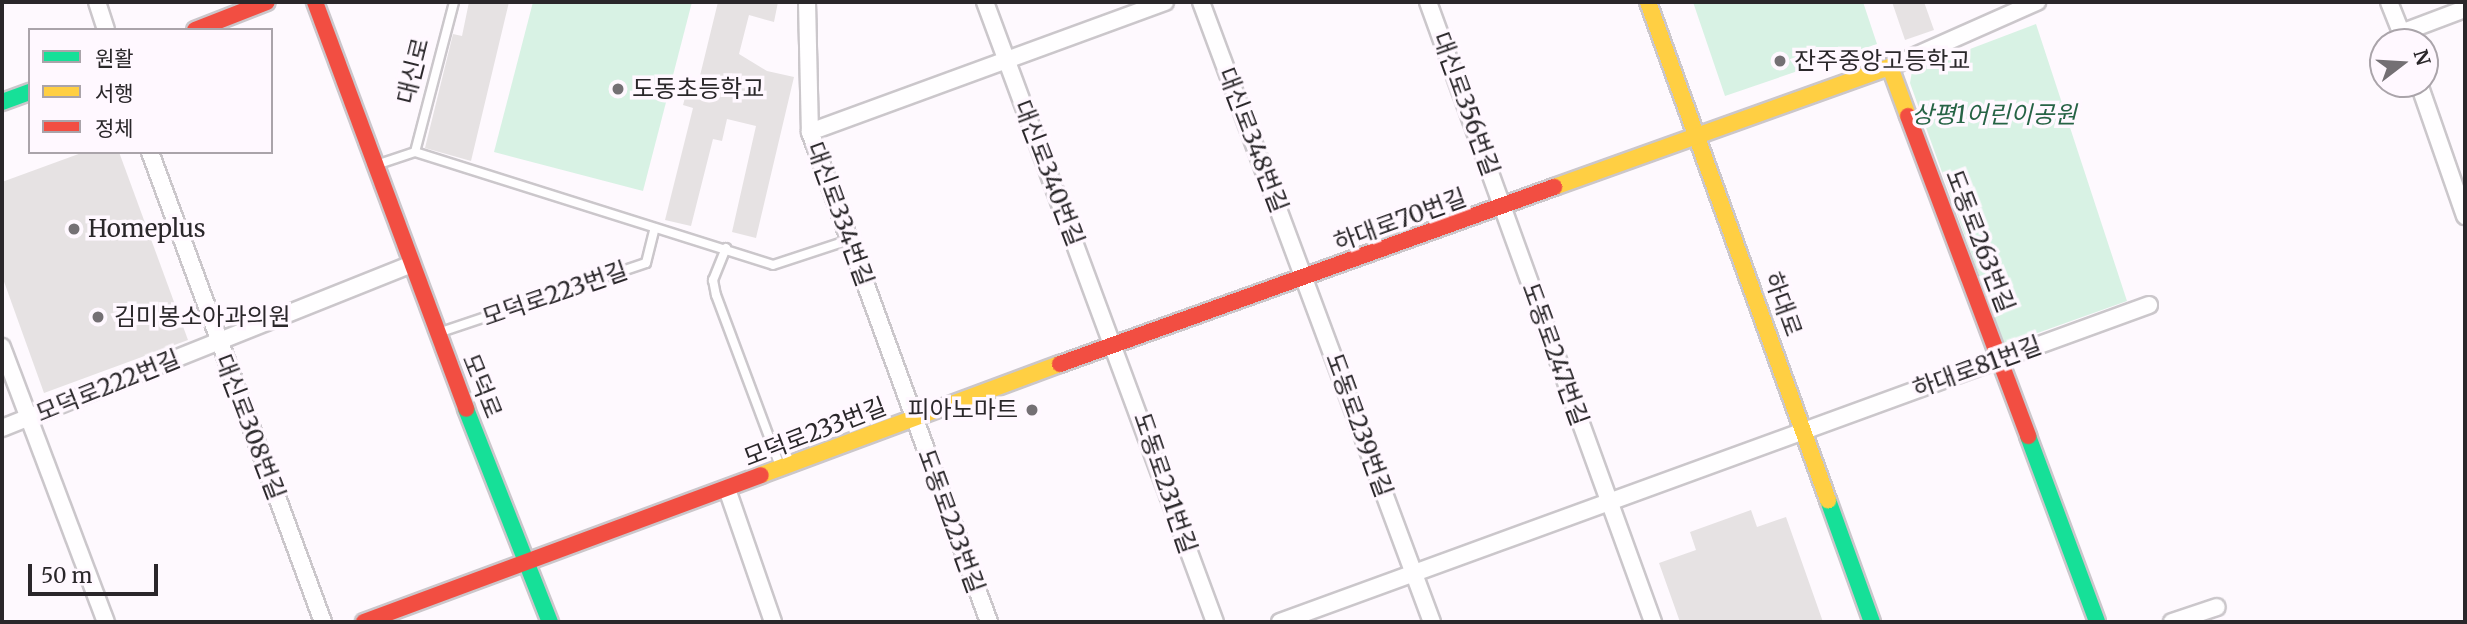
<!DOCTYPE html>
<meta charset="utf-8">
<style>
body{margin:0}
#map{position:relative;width:2467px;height:624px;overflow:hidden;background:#fef9fe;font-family:Merriweather,"Noto Sans KR",serif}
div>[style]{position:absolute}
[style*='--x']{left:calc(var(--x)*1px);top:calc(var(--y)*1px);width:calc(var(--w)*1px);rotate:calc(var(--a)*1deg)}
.green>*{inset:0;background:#d8f2e4}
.building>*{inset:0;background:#e6e2e3}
.roads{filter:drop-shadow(2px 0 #cbc7cb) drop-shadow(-2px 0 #cbc7cb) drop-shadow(0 2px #cbc7cb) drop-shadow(0 -2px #cbc7cb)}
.lane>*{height:8px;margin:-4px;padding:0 4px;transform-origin:4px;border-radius:4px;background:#fffeff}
.street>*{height:16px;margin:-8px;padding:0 8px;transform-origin:8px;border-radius:8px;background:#fffeff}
.fast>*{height:16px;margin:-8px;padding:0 8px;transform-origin:8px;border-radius:8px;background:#16e098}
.slow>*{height:16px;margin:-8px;padding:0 8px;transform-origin:8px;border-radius:8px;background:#ffcf43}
.jam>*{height:16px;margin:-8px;padding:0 8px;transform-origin:8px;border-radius:8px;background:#f24e42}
.dots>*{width:19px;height:19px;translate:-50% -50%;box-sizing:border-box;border:4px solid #fff8ff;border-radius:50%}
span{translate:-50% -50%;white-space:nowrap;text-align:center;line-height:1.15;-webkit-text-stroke:7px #fff8ff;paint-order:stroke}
.poi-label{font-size:24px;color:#2a272a}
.left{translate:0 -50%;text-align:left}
.right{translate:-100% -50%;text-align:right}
.street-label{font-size:24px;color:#2a272a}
.park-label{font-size:24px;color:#266345;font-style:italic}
.frame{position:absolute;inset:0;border:4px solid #2a272a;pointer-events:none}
.legend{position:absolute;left:28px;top:28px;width:245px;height:126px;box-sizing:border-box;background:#fff8ff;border:2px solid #aaa4aa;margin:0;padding:9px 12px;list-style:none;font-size:21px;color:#2a272a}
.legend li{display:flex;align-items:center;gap:14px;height:35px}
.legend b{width:35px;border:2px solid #aaa4aa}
.north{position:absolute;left:2369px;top:28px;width:70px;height:70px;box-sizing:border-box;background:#fff8ff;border:2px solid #aaa4aa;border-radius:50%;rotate:73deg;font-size:19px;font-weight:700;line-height:28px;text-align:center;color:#2a272a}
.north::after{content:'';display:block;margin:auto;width:24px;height:32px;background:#747074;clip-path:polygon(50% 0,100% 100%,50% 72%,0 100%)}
.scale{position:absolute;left:28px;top:564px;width:130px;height:32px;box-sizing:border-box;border:4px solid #2a272a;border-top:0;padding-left:9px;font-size:21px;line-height:24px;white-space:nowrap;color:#2a272a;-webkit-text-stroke:5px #fff8ff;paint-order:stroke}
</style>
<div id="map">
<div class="green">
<i style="clip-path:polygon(533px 2px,692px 2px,643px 191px,494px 152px)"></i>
<i style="clip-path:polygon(1693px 2px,1863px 2px,1877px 44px,1725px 96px)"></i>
<i style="clip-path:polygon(2036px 24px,2127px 301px,2004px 345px,1910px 83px,1912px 71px)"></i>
</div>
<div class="building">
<i style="clip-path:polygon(469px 2px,509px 2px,471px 161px,425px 148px,453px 34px,462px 36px)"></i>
<i style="clip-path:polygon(718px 2px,778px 2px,774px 22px,749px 15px,739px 54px,767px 71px,794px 77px,756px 238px,732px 232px,756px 126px,727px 119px,722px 141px,713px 139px,691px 226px,665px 220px,693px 108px,683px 105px,687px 90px,696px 92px)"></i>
<i style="clip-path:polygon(1892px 2px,1924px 2px,1934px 30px,1905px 40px)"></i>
<i style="clip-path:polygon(84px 152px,119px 152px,188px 340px,44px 393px,2px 276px,2px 182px)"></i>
<i style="clip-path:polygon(1751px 510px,1757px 527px,1786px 517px,1823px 622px,1680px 622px,1659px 563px,1696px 550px,1690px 532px)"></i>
</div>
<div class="roads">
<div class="lane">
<i style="--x:415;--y:152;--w:155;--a:-75.4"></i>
<i style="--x:376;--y:165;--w:41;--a:-18.4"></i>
<i style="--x:415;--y:152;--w:375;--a:17.5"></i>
<i style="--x:773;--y:265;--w:80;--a:-18.2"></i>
<i style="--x:726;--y:248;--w:35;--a:112"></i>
<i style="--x:713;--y:280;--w:15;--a:79"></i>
<i style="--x:716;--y:295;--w:183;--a:69.5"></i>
<i style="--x:438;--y:333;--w:219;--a:-18.6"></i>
<i style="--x:646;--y:263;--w:36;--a:-76"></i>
</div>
<div class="street">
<i style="--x:97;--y:2;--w:29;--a:72"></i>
<i style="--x:807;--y:2;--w:130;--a:88.7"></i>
<i style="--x:810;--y:132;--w:522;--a:69.93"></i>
<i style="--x:985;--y:2;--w:661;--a:69.65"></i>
<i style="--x:1201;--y:2;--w:662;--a:69.57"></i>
<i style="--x:1428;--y:2;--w:660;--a:70.05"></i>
<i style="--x:2389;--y:2;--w:43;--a:68.2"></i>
<i style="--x:2401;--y:33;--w:68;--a:-20.6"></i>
<i style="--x:1890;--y:67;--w:161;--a:-23.9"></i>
<i style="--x:2419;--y:84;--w:140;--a:70.8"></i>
<i style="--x:810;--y:132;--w:378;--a:-20.1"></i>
<i style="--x:150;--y:152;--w:501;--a:69.79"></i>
<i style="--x:2;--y:347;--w:294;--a:69.3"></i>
<i style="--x:2;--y:428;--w:438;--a:-21.8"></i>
<i style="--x:727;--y:489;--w:141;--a:70.9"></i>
<i style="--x:1280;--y:622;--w:925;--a:-20.04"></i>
<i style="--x:2172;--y:622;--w:47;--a:-18.4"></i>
</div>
<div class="fast">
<i style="--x:2;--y:102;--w:30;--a:-20"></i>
<i style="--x:466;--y:409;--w:229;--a:68.5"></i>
<i style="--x:2028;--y:436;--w:198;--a:69.6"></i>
<i style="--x:1828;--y:500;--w:130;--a:70.2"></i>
</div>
<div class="slow">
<i style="--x:1648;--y:2;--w:530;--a:70.13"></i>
<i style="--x:1554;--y:187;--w:357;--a:-19.7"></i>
<i style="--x:1890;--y:67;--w:52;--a:69.8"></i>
<i style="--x:761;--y:475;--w:319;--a:-20.4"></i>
</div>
<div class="jam">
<i style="--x:315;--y:2;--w:434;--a:69.6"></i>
<i style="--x:195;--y:30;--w:77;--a:-21.3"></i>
<i style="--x:1908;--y:116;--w:342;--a:69.4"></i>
<i style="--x:1060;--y:364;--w:525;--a:-19.71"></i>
<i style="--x:364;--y:622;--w:423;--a:-20.3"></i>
</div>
</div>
<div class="dots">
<i style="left:1780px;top:61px;background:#747074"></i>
<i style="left:618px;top:89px;background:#747074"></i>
<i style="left:74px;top:229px;background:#747074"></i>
<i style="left:98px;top:317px;background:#747074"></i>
<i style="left:1032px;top:410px;background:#747074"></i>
</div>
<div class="poi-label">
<span class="left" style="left:1794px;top:61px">잔주중앙고등학교</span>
<span class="left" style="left:632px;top:89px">도동초등학교</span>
<span class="left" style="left:88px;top:229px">Homeplus</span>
<span class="left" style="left:114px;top:317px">김미봉소아과의원</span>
<span class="right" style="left:1018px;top:410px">피아노마트</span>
</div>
<div class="street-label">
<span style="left:413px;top:71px;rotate:-76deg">대신로</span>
<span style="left:1466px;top:104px;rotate:70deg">대신로356번길</span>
<span style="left:1253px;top:140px;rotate:69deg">대신로348번길</span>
<span style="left:1049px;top:173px;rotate:69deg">대신로340번길</span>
<span style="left:840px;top:214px;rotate:70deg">대신로334번길</span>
<span style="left:1400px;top:220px;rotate:-20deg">하대로70번길</span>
<span style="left:1980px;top:241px;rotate:69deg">도동로263번길</span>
<span style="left:555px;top:294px;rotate:-19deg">모덕로223번길</span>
<span style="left:1783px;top:304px;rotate:70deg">하대로</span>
<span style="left:1555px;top:354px;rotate:70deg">도동로247번길</span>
<span style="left:1977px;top:367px;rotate:-20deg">하대로81번길</span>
<span style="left:108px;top:386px;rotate:-22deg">모덕로222번길</span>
<span style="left:482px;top:386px;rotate:68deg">모덕로</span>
<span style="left:1359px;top:425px;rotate:70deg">도동로239번길</span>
<span style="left:250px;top:427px;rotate:69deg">대신로308번길</span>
<span style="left:815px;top:432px;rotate:-21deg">모덕로233번길</span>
<span style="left:1165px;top:483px;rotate:71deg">도동로231번길</span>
<span style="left:951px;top:521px;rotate:70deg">도동로223번길</span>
</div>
<div class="park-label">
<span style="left:1994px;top:115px">상평1어린이공원</span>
</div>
<div class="frame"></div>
<ul class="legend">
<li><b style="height:9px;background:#16e098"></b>원활</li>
<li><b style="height:9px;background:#ffcf43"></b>서행</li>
<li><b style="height:9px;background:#f24e42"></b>정체</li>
</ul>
<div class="north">N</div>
<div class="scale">50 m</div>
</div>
